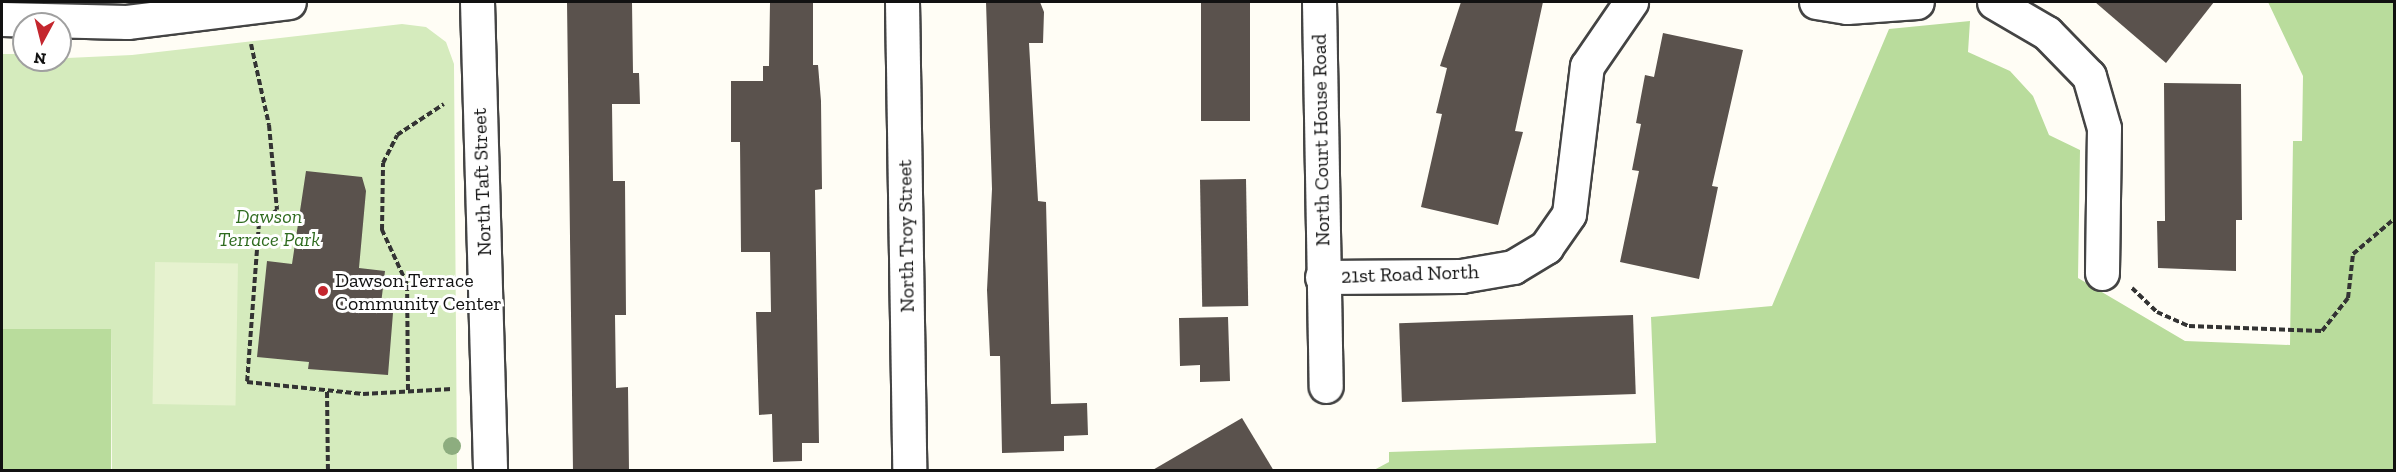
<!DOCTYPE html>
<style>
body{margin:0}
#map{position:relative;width:2396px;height:472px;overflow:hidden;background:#fffdf5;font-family:"Zilla Slab",serif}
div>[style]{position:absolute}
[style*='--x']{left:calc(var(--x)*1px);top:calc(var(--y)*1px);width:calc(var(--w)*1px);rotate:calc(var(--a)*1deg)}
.green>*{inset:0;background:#d5ebbd}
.forest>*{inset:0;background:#b9dc9c;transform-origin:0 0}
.pitch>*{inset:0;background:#e6f2cf;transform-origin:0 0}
.building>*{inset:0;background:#5a524d;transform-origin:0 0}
.path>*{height:4px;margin-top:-2px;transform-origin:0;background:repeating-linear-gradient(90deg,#333 0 6px,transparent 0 9px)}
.roads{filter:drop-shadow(2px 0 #444) drop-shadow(-2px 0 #444) drop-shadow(0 2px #444) drop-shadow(0 -2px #444)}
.minor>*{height:33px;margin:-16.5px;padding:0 16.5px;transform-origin:16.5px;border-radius:16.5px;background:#fff}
.trees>*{width:18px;height:18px;margin:-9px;border-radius:50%;background:#8dad7f}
.dots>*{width:16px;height:16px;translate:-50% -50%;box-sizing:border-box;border:3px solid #fff;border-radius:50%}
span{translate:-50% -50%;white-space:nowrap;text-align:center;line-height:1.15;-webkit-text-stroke:6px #fff;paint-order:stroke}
.street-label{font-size:20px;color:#111}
.park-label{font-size:20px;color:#2f6b1f;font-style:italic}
.poi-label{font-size:20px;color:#111}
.left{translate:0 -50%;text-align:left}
.frame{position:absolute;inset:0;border:3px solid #111;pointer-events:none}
.north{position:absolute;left:12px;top:12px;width:60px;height:60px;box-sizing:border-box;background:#fff;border:2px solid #a0a0a0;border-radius:50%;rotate:187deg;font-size:16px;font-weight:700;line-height:24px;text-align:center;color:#111}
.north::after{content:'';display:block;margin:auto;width:21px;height:27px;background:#c4262e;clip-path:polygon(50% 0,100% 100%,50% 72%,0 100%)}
</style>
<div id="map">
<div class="green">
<i style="clip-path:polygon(402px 24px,426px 27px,446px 42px,454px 64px,457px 470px,112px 470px,111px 329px,2px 329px,2px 54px,24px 54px,24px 60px,132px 55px)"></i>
</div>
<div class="forest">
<i style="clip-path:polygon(2268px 2px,2394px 2px,2394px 470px,1374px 470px,1389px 462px,1389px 452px,1656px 443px,1651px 317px,1772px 306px,1889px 29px,1970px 21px,1968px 52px,2010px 71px,2033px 96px,2049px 135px,2080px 150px,2078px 278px,2185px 341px,2290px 345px,2293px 141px,2302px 141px,2303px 76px)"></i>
<i style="left:2px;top:329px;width:109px;height:141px"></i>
</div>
<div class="pitch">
<i style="left:155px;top:262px;width:83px;height:142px;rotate:1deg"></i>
</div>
<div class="building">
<i style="clip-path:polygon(567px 2px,632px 2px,633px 73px,639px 73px,640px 104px,612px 104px,613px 181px,625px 181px,626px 315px,615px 315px,616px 388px,628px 387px,629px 471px,573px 471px)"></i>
<i style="clip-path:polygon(770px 2px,813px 2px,813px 65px,818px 65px,821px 101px,822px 189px,815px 190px,819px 443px,802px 443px,802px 461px,773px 462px,772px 414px,759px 415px,756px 312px,771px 312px,770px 252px,741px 252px,740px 142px,731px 142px,731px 81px,763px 81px,763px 66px,769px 66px)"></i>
<i style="clip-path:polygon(986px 2px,1040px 2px,1044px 12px,1043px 43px,1029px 43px,1038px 201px,1046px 202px,1051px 404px,1087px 403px,1088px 435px,1064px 436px,1064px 451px,1002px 453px,1000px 356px,990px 356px,987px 290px,992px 189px)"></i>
<i style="left:1201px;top:2px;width:49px;height:119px"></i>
<i style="clip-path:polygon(1461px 2px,1543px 2px,1515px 131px,1523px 132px,1498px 225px,1421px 207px,1442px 114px,1436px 113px,1447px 68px,1440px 66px)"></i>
<i style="clip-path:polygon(2095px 2px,2214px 2px,2166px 63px)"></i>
<i style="clip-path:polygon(1663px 33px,1743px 50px,1712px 186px,1718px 187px,1699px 279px,1620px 262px,1639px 171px,1632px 170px,1641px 124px,1636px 123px,1645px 75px,1654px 77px)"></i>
<i style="clip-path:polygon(2164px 83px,2241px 84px,2242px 220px,2236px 220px,2236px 271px,2158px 268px,2157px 221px,2165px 221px)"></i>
<i style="clip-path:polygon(306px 171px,362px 177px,366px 191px,359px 268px,385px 271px,380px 312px,393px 313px,388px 375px,308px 369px,309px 362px,257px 357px,267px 261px,292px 264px)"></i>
<i style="left:1246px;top:179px;width:127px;height:46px;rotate:89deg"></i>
<i style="left:1633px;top:315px;width:79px;height:234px;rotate:88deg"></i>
<i style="clip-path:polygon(1228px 317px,1230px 381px,1200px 382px,1200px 365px,1180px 366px,1179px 318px)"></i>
<i style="clip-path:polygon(1242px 418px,1274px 471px,1151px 471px)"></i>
</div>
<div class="path">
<i style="--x:251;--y:44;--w:83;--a:77.5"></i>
<i style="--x:269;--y:125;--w:85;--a:84.6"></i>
<i style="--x:277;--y:210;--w:22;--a:144"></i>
<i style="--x:259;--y:223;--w:159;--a:94.3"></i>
<i style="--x:247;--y:382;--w:117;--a:5.9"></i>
<i style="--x:363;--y:394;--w:89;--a:-3.2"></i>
<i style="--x:2132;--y:288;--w:35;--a:44"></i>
<i style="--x:2157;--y:312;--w:35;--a:24"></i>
<i style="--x:2189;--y:326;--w:133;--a:2.2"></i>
<i style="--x:2322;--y:331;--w:42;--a:-51.8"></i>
<i style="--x:2348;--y:298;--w:44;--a:-83.5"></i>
<i style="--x:2353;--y:254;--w:54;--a:-40.5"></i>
<i style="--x:408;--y:390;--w:106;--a:-90.5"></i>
<i style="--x:407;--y:284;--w:60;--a:-114.8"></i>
<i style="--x:382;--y:230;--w:67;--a:-89.1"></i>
<i style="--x:383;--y:163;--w:31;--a:-63"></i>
<i style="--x:397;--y:135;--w:56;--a:-33.4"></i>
<i style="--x:327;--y:392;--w:78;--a:89.3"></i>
</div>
<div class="roads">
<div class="minor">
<i style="--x:477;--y:2;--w:468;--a:88.4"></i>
<i style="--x:902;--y:2;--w:468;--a:89.1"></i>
<i style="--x:1319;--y:2;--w:384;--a:89"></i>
<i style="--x:1816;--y:2;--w:31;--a:9"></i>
<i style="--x:1847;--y:7;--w:70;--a:-4.1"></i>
<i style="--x:1994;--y:2;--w:61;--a:30.3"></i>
<i style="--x:2047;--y:33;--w:60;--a:45.7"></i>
<i style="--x:2089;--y:76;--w:54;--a:73.9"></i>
<i style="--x:2104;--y:128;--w:145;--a:90.8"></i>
<i style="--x:2;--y:19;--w:125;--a:1.4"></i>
<i style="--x:127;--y:22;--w:163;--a:-7"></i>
<i style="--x:1322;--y:277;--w:139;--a:-0.4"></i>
<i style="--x:1461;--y:276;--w:53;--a:-9.8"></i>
<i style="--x:1513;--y:267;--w:39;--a:-31"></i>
<i style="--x:1546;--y:247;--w:40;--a:-55.1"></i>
<i style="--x:1569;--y:214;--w:149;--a:-83.1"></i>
<i style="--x:1587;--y:66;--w:78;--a:-55.5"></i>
</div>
</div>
<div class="trees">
<i style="left:452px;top:446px"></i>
</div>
<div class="dots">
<i style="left:323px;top:291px;background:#c4262e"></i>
</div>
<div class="street-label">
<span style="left:1321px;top:140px;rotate:-91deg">North Court House Road</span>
<span style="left:482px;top:182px;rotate:-92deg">North Taft Street</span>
<span style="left:906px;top:236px;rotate:-91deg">North Troy Street</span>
<span style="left:1410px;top:274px;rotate:-2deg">21st Road North</span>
</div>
<div class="park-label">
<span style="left:269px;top:228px">Dawson<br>Terrace Park</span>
</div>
<div class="poi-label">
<span class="left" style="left:335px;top:292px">Dawson Terrace<br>Community Center</span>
</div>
<div class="frame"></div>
<div class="north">N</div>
</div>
